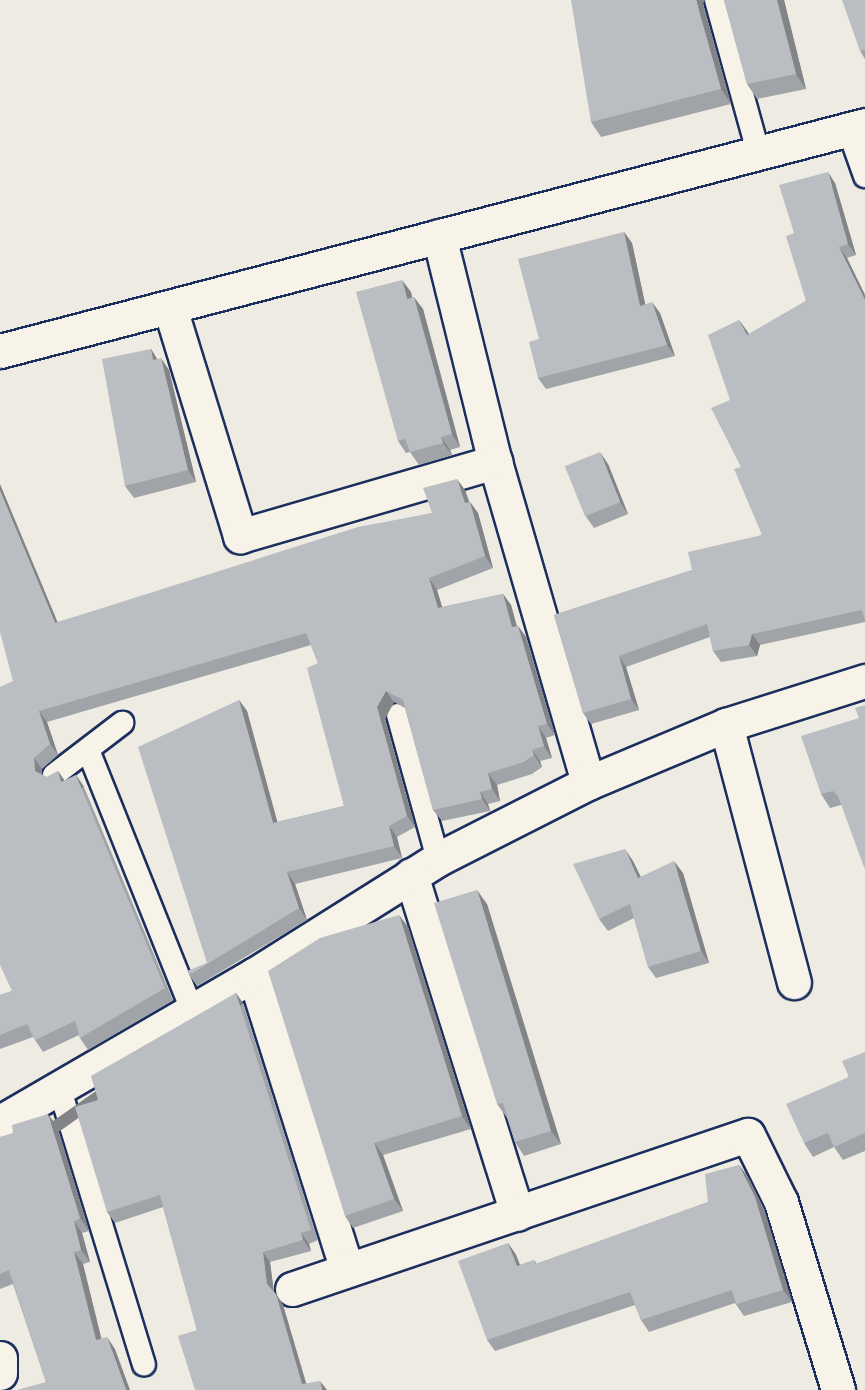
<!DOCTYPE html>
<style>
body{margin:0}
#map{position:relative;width:865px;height:1390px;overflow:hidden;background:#eeebe2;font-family:"Indie Flower",sans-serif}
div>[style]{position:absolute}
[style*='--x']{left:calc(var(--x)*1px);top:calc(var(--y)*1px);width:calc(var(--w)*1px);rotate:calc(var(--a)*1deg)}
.roads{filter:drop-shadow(2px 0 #1b2f5e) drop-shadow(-2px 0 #1b2f5e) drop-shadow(0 2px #1b2f5e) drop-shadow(0 -2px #1b2f5e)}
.service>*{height:22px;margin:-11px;padding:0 11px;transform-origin:11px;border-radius:11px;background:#f7f3e8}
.minor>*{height:33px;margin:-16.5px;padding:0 16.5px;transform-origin:16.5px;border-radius:16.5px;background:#f7f3e8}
.tertiary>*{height:33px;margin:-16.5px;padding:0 16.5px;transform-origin:16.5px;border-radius:16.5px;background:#f7f3e8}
.wall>*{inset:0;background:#a0a3a7}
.shaded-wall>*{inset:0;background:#828488;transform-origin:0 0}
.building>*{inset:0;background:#babdc2;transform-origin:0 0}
span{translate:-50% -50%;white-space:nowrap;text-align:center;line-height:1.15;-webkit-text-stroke:5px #f7f3e8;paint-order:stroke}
</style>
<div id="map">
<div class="roads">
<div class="service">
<i style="--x:716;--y:0;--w:161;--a:74.5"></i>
<i style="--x:849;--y:131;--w:48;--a:70.4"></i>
<i style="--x:398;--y:715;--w:149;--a:74.5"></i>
<i style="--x:88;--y:750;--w:280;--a:68.2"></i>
<i style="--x:54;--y:775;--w:86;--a:-37.4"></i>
<i style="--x:60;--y:1090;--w:287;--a:73"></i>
</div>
<div class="minor">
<i style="--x:439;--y:236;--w:233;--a:76.1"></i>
<i style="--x:495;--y:462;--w:334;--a:73.8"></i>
<i style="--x:170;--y:308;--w:239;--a:72.9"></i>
<i style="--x:240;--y:536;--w:266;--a:-16.2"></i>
<i style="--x:726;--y:725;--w:266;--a:75.2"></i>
<i style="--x:411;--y:875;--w:355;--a:72.6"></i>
<i style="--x:254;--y:975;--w:309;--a:72.5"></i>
<i style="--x:0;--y:1122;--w:293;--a:-30.1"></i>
<i style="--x:254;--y:975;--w:218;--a:-32.2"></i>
<i style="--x:438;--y:859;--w:168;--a:-26.9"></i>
<i style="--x:588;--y:783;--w:150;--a:-22.8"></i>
<i style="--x:726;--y:725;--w:146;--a:-17.6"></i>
<i style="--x:292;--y:1289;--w:481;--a:-18.7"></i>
<i style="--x:748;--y:1135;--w:75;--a:63.8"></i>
<i style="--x:781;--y:1202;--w:196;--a:73.1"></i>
<i style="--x:0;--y:1358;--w:15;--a:90"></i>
</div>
<div class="tertiary">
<i style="--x:0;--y:351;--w:894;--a:-14.64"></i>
</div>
</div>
<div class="wall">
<i style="clip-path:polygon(724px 0,784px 0,806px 89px,757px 99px,747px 84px)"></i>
<i style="clip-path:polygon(865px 0,865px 59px,860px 51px)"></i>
<i style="clip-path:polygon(703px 4px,731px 104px,601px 137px,591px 122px)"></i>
<i style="clip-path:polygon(835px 183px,856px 255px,847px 258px,865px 295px,865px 622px,760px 645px,757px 656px,721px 662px,713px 651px,710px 637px,626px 667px,639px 710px,591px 724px,583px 713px,554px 615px,692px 570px,762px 535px,741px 467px,730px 400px,739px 320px,749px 334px,806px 301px,794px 233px)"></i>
<i style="clip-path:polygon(624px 232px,632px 243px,645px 304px,660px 313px,675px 356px,546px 389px,538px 378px,539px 339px)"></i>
<i style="clip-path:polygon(411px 292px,412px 297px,423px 309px,460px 447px,450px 450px,452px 455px,419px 465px,410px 452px,406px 453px,398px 441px)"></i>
<i style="clip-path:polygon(151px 349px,157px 359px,169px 370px,196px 482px,134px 498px,125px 486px)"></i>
<i style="clip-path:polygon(608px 464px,628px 514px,594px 528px,585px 515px)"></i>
<i style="clip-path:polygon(465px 490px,469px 502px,470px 502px,478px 513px,493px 568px,437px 590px,442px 607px,503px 594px,511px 605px,517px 626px,518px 626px,526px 637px,555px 735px,546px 738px,552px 758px,540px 761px,542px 767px,532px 774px,497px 785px,500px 801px,488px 804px,490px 811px,442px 821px,433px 810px,405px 708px,394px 702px,385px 719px,415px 827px,397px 837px,402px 858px,295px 884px,307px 920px,197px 986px,189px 975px,207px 963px,239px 700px,247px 711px,277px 822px,344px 806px,318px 663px,311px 645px,47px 722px,58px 755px,42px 769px,42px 775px,47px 777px,58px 771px,65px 781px,76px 775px,84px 787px,173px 1000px,88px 1050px,80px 1038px,79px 1035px,43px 1052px,33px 1037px,0 1049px,0 995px,12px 991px,13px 681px,58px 622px,432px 513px)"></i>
<i style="clip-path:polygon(865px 705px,841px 805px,830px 808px,821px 794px)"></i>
<i style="clip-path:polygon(633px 861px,641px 877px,683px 873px,709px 963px,656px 978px,648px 967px,634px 918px,608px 931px,599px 919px)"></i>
<i style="clip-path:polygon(487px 904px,561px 1144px,524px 1156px,515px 1142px,507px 1118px,497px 1104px)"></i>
<i style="clip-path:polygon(408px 927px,471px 1129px,383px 1155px,403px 1211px,353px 1228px,345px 1216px)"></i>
<i style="clip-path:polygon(243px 1003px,318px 1240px,309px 1244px,311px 1251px,270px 1262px,274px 1292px,283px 1305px,306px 1383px,327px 1390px,195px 1390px,197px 1330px,163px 1207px,115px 1223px,107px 1212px,98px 1100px)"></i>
<i style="clip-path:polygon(865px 1052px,865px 1151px,843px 1160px,834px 1147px,813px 1157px,804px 1143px)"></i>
<i style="clip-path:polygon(57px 1126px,89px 1231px,82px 1233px,90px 1262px,83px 1264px,101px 1339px,115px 1349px,46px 1382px,13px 1284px,0 1289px,0 1137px)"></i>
<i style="clip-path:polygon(739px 1165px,748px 1177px,764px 1209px,792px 1302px,744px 1316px,735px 1303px,649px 1332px,641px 1320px,635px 1305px,495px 1351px,487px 1340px,508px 1243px,516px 1255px,520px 1265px,534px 1260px,537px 1264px,708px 1202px)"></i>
</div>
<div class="shaded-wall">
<i style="clip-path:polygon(696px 0,705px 0,703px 4px,731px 104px,721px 89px)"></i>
<i style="clip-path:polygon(777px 0,784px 0,806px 89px,796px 74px)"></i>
<i style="clip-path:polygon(828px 172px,835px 183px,856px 255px,848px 244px)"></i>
<i style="clip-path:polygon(624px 232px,632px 243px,648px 317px,640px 306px)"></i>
<i style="clip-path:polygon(839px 247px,847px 258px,865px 295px,865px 300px)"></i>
<i style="clip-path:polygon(402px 280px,411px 292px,415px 311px,407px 299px)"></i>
<i style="clip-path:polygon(414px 297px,423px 309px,460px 447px,452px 434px)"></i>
<i style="clip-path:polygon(652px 302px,660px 313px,675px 356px,667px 345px)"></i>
<i style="clip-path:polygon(739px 320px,747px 331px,755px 346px,747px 335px)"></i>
<i style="clip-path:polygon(151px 349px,159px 362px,153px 360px)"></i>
<i style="clip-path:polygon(161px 358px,169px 370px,196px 482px,188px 470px)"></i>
<i style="clip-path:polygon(441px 437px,450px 450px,452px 455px,443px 443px)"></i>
<i style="clip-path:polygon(600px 452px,608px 464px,628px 514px,620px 502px)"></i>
<i style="clip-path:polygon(457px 479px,465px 490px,474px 515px,465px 503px)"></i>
<i style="clip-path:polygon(0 484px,63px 635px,55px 623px,0 491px)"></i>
<i style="clip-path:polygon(470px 502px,478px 513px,493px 568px,485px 556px)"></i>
<i style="clip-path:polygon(429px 578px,437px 590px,446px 620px,438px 608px)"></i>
<i style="clip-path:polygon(503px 594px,511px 605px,520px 639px,512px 627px)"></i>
<i style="clip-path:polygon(518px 626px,526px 637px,555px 735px,547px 724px)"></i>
<i style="clip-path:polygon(752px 634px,760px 645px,757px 656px,749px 645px)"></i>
<i style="clip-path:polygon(619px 656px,626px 667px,639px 710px,631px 699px)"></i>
<i style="clip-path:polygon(386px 691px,394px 702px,385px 719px,415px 827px,407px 816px,377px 707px)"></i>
<i style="clip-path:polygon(239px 700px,247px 711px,281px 835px,273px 823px)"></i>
<i style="clip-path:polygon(39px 711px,47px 722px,58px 755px,50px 744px)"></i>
<i style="clip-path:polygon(538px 726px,546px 738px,552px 758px,544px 746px)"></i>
<i style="clip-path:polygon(532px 750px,540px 761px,542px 767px,534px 755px)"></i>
<i style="clip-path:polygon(34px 758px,42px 769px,43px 783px,35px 771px)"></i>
<i style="clip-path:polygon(58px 771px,66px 783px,61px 782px)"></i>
<i style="clip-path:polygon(488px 773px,497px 785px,500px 801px,492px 789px)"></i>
<i style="left:76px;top:775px;width:14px;height:231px;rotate:56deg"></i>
<i style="clip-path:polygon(480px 792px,488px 804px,490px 811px,482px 799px)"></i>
<i style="clip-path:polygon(389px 826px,397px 837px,402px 858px,394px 846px)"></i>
<i style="clip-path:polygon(625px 849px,633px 861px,646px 889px,638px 878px)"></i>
<i style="clip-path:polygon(674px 861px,683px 873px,709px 963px,701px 951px)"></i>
<i style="clip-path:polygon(287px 872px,295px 884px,307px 920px,299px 908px)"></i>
<i style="clip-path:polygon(477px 890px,487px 904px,561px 1144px,551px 1131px)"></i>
<i style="clip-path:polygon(399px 915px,408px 927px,471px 1129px,462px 1116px)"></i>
<i style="left:236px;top:993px;width:12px;height:249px;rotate:55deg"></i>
<i style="clip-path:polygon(48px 1114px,57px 1126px,89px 1231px,80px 1218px)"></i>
<i style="clip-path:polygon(374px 1143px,383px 1155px,403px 1211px,394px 1199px)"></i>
<i style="clip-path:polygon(739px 1165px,748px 1177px,764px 1209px,792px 1302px,783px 1290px)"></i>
<i style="clip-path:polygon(74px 1221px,82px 1233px,90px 1262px,81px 1250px)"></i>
<i style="clip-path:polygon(301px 1233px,309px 1244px,311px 1251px,303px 1240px)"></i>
<i style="clip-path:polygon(508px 1243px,516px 1255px,525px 1278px,517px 1266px)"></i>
<i style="clip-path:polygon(74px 1252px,83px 1264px,105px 1353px,96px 1340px)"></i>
<i style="clip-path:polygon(263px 1252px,270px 1262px,274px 1294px,267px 1284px)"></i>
<i style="clip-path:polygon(276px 1294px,283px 1305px,308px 1390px,302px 1384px)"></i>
<i style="clip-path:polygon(107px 1337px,115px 1349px,130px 1390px,126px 1390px)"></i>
<i style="clip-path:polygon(320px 1381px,327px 1390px,322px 1390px)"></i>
</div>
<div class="building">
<i style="clip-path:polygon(571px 0,696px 0,721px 89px,591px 122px)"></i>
<i style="clip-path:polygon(724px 0,777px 0,796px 74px,747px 84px)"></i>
<i style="clip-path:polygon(842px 0,865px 0,865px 50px,860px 51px)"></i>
<i style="clip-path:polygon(828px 172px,848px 244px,839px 247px,865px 300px,865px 620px,862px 610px,752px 634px,749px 645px,713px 651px,707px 624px,619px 656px,631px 699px,583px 713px,554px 615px,692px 570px,688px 552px,762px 535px,734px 469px,741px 467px,711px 408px,730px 400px,708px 335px,739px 320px,747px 335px,806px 301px,786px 236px,794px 233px,779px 185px)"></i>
<i style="clip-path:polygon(624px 232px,640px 306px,652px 302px,667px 345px,538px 378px,529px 342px,539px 339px,518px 259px)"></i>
<i style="clip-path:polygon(402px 280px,407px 299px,414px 297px,452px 434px,441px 437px,443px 443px,410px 452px,405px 439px,398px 441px,356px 292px)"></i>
<i style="clip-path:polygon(151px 349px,153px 360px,161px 358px,188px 470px,125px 486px,102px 359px)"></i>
<i style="left:600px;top:452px;width:54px;height:38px;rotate:68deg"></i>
<i style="clip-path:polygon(457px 479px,465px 503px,470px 502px,485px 556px,429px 578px,438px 608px,503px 594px,512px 627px,518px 626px,547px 724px,538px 726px,544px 746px,532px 750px,534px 755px,524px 762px,488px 773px,492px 789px,480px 792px,482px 799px,433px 810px,403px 700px,386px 691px,377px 707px,407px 816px,389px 826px,394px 846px,287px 872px,299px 908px,189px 975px,187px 971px,207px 963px,138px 747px,239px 700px,273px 823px,344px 806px,307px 668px,318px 663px,306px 633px,39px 711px,50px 744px,34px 758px,35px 771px,47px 777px,58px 771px,61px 782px,76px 775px,165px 988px,80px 1038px,75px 1021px,35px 1040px,27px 1024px,0 1035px,0 995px,12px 991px,0 965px,0 687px,13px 681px,0 632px,0 491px,55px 623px,358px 527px,432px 513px,423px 488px)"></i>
<i style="clip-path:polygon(865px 705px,865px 870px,838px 796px,833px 791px,821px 794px,801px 736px,859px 718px,855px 708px)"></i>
<i style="clip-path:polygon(625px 849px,638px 878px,674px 861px,701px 951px,648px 967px,630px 904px,599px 919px,573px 864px)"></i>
<i style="clip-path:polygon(477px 890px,551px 1131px,515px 1142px,503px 1103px,497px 1104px,434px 903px)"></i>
<i style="clip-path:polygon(399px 915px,462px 1116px,374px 1143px,394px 1199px,345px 1216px,268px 971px,320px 938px)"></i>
<i style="clip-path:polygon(236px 993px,311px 1230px,301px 1233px,303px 1240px,263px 1252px,267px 1284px,276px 1294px,302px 1384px,320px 1381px,322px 1390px,195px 1390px,178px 1336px,197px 1330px,160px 1195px,107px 1212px,75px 1107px,98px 1100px,91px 1076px)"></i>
<i style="clip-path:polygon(865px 1052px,865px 1133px,834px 1147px,828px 1133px,804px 1143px,786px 1104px,849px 1077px,842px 1061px)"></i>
<i style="clip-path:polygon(48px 1114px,80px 1218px,74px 1221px,81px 1250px,74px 1252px,96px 1340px,107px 1337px,126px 1390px,17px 1390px,46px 1382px,9px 1270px,0 1274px,0 1137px,13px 1133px,12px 1125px)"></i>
<i style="clip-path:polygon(739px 1165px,755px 1197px,783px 1290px,736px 1304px,732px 1290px,641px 1320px,630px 1292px,487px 1340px,458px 1261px,508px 1243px,517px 1266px,534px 1260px,535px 1264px,708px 1202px,705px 1174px)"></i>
</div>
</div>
